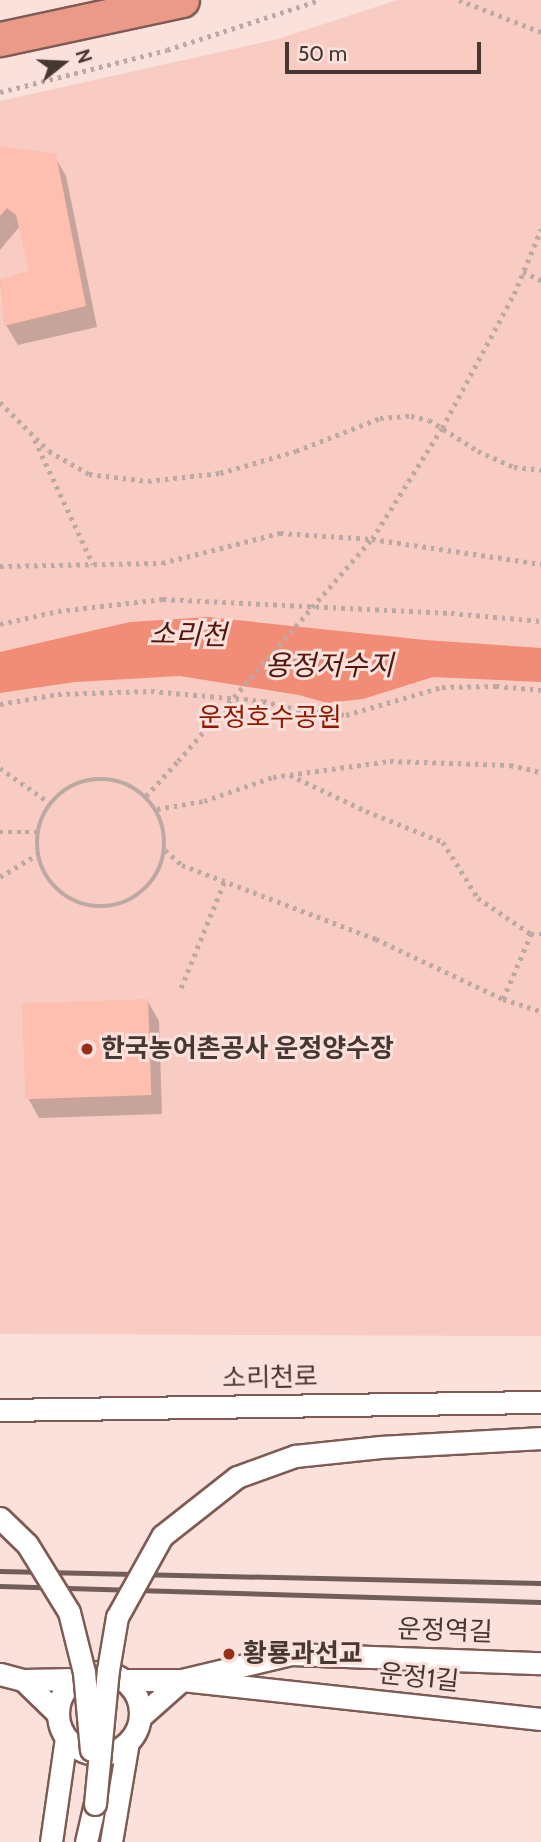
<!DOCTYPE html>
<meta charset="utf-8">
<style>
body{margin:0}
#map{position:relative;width:541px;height:1842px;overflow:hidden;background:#fae1dc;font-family:Cabin,"Noto Sans KR",sans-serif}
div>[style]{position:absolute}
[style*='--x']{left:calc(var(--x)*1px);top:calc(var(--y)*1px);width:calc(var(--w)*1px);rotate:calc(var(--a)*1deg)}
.green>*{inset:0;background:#f8ccc2}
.water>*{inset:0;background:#f18c77}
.shadow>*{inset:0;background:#0003}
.building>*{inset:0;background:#febeb0;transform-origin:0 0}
.path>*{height:4.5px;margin-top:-2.25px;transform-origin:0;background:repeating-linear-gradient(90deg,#bea8a3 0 3.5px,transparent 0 8.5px)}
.path>.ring{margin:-2.25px;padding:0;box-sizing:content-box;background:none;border:4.5px solid #bea8a3;border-radius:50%}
.roads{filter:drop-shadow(2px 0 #7e5b54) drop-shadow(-2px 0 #7e5b54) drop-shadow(0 2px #7e5b54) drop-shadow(0 -2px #7e5b54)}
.minor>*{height:21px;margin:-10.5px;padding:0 10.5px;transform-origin:10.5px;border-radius:10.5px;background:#fff}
.minor>.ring{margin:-10.5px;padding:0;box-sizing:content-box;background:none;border:21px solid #fff;border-radius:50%}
.primary>*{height:33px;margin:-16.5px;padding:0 16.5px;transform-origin:16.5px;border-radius:16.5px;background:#eb9a8a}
.rail>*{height:5px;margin:-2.5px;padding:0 2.5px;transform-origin:2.5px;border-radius:2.5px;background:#715e5a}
.path-bridge>*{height:4.5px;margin-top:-2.25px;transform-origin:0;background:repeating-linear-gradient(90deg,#bea8a3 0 3.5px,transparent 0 8.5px)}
.bridges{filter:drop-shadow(2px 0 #7e5b54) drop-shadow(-2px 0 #7e5b54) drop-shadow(0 2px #7e5b54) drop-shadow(0 -2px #7e5b54)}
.minor-bridge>*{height:21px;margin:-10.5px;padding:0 10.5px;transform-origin:10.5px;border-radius:10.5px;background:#fff}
.dots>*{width:19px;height:19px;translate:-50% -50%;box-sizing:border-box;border:4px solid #fae1dc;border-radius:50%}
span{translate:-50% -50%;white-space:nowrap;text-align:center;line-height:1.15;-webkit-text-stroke:6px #fae1dc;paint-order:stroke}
.park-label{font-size:26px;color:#901800}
.poi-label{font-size:26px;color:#473733;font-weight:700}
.left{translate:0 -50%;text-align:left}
.street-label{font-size:26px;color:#473733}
.water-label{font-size:28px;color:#54150a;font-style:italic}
.north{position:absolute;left:28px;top:28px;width:70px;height:70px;-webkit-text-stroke:5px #fae1dc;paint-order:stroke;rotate:72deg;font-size:19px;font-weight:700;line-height:28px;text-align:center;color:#473733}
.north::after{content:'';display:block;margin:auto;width:24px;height:32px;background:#473733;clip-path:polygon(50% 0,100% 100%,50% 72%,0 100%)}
.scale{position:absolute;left:285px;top:42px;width:196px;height:32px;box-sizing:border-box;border:4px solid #473733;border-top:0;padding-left:9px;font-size:21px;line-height:24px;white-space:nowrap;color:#473733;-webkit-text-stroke:5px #fae1dc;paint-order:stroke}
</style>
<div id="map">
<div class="green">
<i style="clip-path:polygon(397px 0,541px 0,541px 1336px,0 1334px,0 101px,278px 39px)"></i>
</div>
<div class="water">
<i style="clip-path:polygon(208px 617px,425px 640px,541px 648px,541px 682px,433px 677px,363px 699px,327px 703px,299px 695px,180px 676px,75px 682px,0 693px,0 652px,130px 622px)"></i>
</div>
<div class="shadow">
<i style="clip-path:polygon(0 148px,54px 155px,66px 176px,97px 327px,18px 345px,6px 325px,0 281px,31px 272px,20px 226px,0 250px)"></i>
<i style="clip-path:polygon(147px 1000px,159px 1021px,162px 1114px,39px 1118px,28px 1098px)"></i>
</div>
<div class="building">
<i style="clip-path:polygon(0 146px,56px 154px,86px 306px,4px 326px,0 279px,29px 271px,16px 215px,7px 208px,0 216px)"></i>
<i style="left:148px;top:999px;width:96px;height:126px;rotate:88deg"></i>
</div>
<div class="path">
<i style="--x:459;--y:0;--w:88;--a:21.3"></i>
<i style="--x:0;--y:92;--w:172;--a:-14.1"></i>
<i style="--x:167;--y:50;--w:161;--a:-18.1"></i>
<i style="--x:523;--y:272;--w:20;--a:24"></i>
<i style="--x:0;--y:402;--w:69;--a:45"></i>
<i style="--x:49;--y:451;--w:46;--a:29.9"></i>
<i style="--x:89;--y:474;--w:59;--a:6.8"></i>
<i style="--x:148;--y:481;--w:72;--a:-6.3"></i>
<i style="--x:220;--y:473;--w:79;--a:-16.1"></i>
<i style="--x:296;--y:451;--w:90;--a:-21.4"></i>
<i style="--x:380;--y:418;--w:31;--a:-4"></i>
<i style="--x:411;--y:416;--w:18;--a:13"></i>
<i style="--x:429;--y:420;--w:58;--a:32.3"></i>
<i style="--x:478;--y:451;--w:39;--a:24"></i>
<i style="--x:514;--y:467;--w:27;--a:6"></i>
<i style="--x:35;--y:440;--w:137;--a:64.9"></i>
<i style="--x:372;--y:539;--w:131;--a:-57.8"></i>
<i style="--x:442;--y:428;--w:152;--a:-61.8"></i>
<i style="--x:514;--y:294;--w:70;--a:-67.4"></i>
<i style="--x:0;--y:566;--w:162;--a:-1.1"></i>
<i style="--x:162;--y:563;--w:122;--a:-14.3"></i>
<i style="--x:280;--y:533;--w:92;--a:3.7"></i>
<i style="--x:372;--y:539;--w:171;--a:8.4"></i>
<i style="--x:0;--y:624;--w:59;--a:-12.6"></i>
<i style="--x:58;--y:611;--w:106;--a:-6.5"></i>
<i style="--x:163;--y:599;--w:288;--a:2.8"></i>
<i style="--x:451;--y:613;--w:90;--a:5.1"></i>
<i style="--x:0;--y:704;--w:59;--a:-9.8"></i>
<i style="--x:58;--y:694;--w:93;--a:-1.8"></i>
<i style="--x:151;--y:691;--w:112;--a:5.1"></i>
<i style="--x:263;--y:701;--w:36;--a:14"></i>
<i style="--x:298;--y:710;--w:48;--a:5.9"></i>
<i style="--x:346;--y:715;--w:100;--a:-16.3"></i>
<i style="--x:442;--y:687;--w:54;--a:-1.1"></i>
<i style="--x:496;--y:686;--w:45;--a:5.1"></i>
<i style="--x:0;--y:768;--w:61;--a:35"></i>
<i style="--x:290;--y:775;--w:84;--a:25.3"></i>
<i style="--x:366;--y:811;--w:83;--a:21.9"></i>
<i style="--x:443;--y:842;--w:66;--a:58"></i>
<i style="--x:478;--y:898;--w:64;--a:34.2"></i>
<i style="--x:531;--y:934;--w:10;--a:0"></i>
<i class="ring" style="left:37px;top:779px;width:123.5px;height:123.5px"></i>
<i style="--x:146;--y:796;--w:47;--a:-47.6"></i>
<i style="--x:157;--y:809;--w:48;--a:-9.7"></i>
<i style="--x:204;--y:801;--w:73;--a:-19.2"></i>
<i style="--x:273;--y:777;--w:118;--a:-7.8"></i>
<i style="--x:390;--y:761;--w:120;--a:1.9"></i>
<i style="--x:510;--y:765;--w:32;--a:13"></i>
<i style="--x:0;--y:832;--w:38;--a:0"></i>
<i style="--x:165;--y:850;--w:23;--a:41"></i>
<i style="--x:182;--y:865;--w:208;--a:20.9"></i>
<i style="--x:376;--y:939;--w:140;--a:25.3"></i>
<i style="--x:503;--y:999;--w:40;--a:18"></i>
<i style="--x:0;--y:877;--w:44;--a:-31.2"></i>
<i style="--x:181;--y:988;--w:114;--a:-67.9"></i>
<i style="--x:503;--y:999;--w:71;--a:-66.7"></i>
</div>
<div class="roads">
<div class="minor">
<i style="--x:0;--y:1410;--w:541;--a:-0.85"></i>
<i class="ring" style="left:58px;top:1672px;width:61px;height:61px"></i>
<i style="--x:0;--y:1674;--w:24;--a:15"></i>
<i style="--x:23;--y:1680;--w:52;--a:-1.1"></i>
<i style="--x:23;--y:1680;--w:47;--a:44.1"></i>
<i style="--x:124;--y:1680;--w:58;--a:0"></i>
<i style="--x:182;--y:1680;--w:361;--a:6.2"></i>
<i style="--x:140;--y:1717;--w:56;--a:-41.4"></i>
<i style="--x:182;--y:1680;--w:112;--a:-13.4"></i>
<i style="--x:291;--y:1654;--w:250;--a:2.1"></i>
<i style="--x:51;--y:1842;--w:105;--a:-81.8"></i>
<i style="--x:86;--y:1842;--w:39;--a:-77"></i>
<i style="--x:111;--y:1842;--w:101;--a:-80.4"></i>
</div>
<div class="primary">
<i style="--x:0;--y:39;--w:186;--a:-12.1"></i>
</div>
</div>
<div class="rail">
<i style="--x:0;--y:1571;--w:541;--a:1.27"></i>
<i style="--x:0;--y:1586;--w:541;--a:1.69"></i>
</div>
<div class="path-bridge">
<i style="--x:178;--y:761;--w:295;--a:-48.9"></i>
</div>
<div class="bridges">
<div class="minor-bridge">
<i style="--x:0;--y:1518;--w:37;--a:44"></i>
<i style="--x:27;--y:1544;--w:80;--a:58.3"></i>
<i style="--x:69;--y:1612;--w:62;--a:76"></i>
<i style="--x:84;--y:1672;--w:78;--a:84.9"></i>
<i style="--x:95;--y:1804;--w:135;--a:-84.5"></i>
<i style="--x:108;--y:1670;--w:54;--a:-80.4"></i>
<i style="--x:117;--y:1617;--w:93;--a:-60.9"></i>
<i style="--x:162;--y:1536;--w:95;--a:-38.2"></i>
<i style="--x:237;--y:1477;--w:62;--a:-19.9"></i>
<i style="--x:295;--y:1456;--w:86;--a:-6"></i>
<i style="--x:381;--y:1447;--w:160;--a:-3.2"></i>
</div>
</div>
<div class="dots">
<i style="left:87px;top:1049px;background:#982f1b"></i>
<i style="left:229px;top:1654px;background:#982f1b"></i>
</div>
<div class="park-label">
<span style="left:270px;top:718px">운정호수공원</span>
</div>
<div class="poi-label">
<span class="left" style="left:101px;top:1049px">한국농어촌공사 운정양수장</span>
<span class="left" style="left:243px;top:1654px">황룡과선교</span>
</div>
<div class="street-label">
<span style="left:270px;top:1378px;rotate:-1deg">소리천로</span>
<span style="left:445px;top:1631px;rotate:2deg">운정역길</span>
<span style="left:419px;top:1678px;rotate:6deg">운정1길</span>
</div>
<div class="water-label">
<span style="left:188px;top:634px;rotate:1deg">소리천</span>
<span style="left:329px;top:665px">용정저수지</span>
</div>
<div class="north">N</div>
<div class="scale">50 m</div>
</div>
